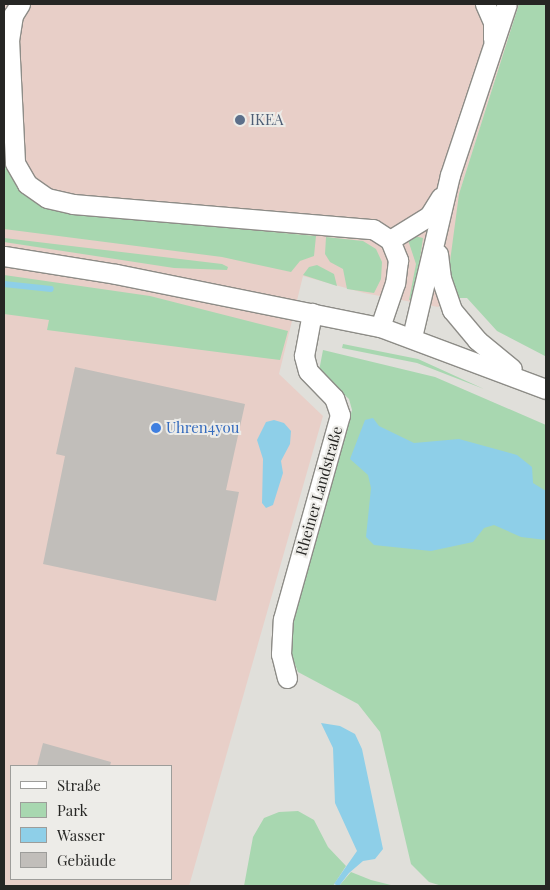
<!DOCTYPE html>
<meta charset="utf-8">
<style>
body{margin:0}
#map{position:relative;width:550px;height:890px;overflow:hidden;background:#e0dfda;font-family:"Playfair Display",serif}
div>[style]{position:absolute}
[style*='--x']{left:calc(var(--x)*1px);top:calc(var(--y)*1px);width:calc(var(--w)*1px);rotate:calc(var(--a)*1deg)}
.commercial>*{inset:0;background:#e8cfc8}
.green>*{inset:0;background:#a8d7b0}
.water>*{inset:0;background:#8ecfe8}
.stream>*{height:5.5px;margin:-2.75px;padding:0 2.75px;transform-origin:2.75px;border-radius:2.75px;background:#8ecfe8}
.building>*{inset:0;background:#c1beba}
.roads{filter:drop-shadow(1px 0 #8d8c87) drop-shadow(-1px 0 #8d8c87) drop-shadow(0 1px #8d8c87) drop-shadow(0 -1px #8d8c87)}
.minor>*{height:19px;margin:-9.5px;padding:0 9.5px;transform-origin:9.5px;border-radius:9.5px;background:#fff}
.dots>*{width:14px;height:14px;translate:-50% -50%;box-sizing:border-box;border:2px solid #edece8;border-radius:50%}
span{translate:-50% -50%;white-space:nowrap;text-align:center;line-height:1.15;-webkit-text-stroke:4px #edece8;paint-order:stroke}
.service-label{font-size:15px;color:#4e5e75}
.left{translate:0 -50%;text-align:left}
.shop-label{font-size:15px;color:#366cbe}
.street-label{font-size:15px;color:#262624}
.frame{position:absolute;inset:0;border:5px solid #262624;pointer-events:none}
.legend{position:absolute;left:10px;top:765px;width:162px;height:115px;box-sizing:border-box;background:#edece8;border:1px solid #9d9d9a;margin:0;padding:6px 9px;list-style:none;font-size:15px;color:#262624}
.legend li{display:flex;align-items:center;gap:10px;height:25px}
.legend b{width:25px;border:1px solid #9d9d9a}
</style>
<div id="map">
<div class="commercial">
<i style="clip-path:polygon(evenodd,4px 4px,519px 4px,459px 194px,456px 298px,438px 307px,364px 293px,303px 276px,279px 374px,323px 416px,189px 886px,4px 886px,4px 4px,11px 766px,171px 766px,171px 879px,11px 879px,11px 766px)"></i>
</div>
<div class="green">
<i style="clip-path:polygon(519px 4px,546px 4px,545px 356px,497px 331px,467px 298px,456px 298px,449px 269px,459px 194px)"></i>
<i style="clip-path:polygon(4px 88px,8px 164px,43px 206px,68px 213px,316px 236px,314px 256px,300px 261px,291px 272px,222px 257px,4px 229px)"></i>
<i style="clip-path:polygon(410px 235px,423px 238px,414px 301px,409px 300px,416px 264px,408px 240px)"></i>
<i style="clip-path:polygon(326px 237px,363px 241px,376px 249px,382px 262px,381px 279px,374px 293px,347px 289px,343px 269px,330px 262px,325px 254px)"></i>
<i style="clip-path:polygon(4px 238px,222px 264px,228px 267px,227px 270px,174px 268px,4px 242px)"></i>
<i style="clip-path:polygon(317px 265px,334px 274px,337px 286px,303px 275px,309px 267px)"></i>
<i style="clip-path:polygon(4px 275px,150px 296px,288px 331px,280px 360px,47px 330px,49px 320px,4px 314px)"></i>
<i style="clip-path:polygon(343px 344px,418px 359px,484px 389px,417px 363px,342px 348px)"></i>
<i style="clip-path:polygon(323px 350px,435px 377px,546px 425px,546px 886px,442px 886px,429px 882px,411px 864px,380px 732px,358px 704px,298px 672px,291px 654px,293px 623px,352px 410px,349px 399px,319px 371px)"></i>
<i style="clip-path:polygon(298px 811px,314px 820px,328px 847px,346px 866px,333px 886px,244px 886px,253px 837px,264px 818px,279px 812px)"></i>
<i style="clip-path:polygon(351px 872px,371px 880px,395px 886px,339px 886px)"></i>
</div>
<div class="water">
<i style="clip-path:polygon(373px 418px,379px 426px,414px 443px,459px 439px,517px 455px,532px 467px,533px 483px,546px 491px,546px 540px,521px 537px,494px 525px,484px 528px,473px 542px,431px 551px,374px 545px,366px 537px,371px 488px,368px 475px,350px 459px,365px 420px)"></i>
<i style="clip-path:polygon(274px 420px,284px 423px,291px 431px,290px 444px,281px 461px,283px 473px,273px 505px,266px 508px,262px 503px,263px 459px,257px 440px,266px 422px)"></i>
<i style="clip-path:polygon(321px 723px,340px 726px,355px 734px,362px 749px,383px 849px,375px 859px,363px 861px,349px 873px,339px 886px,334px 884px,357px 851px,335px 803px,333px 748px)"></i>
</div>
<div class="stream">
<i style="--x:4;--y:284;--w:47;--a:6.1"></i>
</div>
<div class="building">
<i style="clip-path:polygon(75px 367px,245px 404px,226px 490px,239px 492px,216px 601px,43px 564px,65px 456px,56px 454px)"></i>
<i style="clip-path:polygon(43px 743px,111px 762px,110px 766px,37px 766px)"></i>
</div>
<div class="roads">
<div class="minor">
<i style="--x:20;--y:4;--w:13;--a:122"></i>
<i style="--x:13;--y:15;--w:24;--a:99"></i>
<i style="--x:9;--y:39;--w:124;--a:87.2"></i>
<i style="--x:15;--y:163;--w:24;--a:60"></i>
<i style="--x:27;--y:184;--w:24;--a:35"></i>
<i style="--x:47;--y:198;--w:27;--a:13"></i>
<i style="--x:73;--y:204;--w:301;--a:4.8"></i>
<i style="--x:373;--y:229;--w:20;--a:33"></i>
<i style="--x:390;--y:240;--w:22;--a:68"></i>
<i style="--x:398;--y:260;--w:23;--a:97"></i>
<i style="--x:395;--y:283;--w:46;--a:108.8"></i>
<i style="--x:485;--y:4;--w:20;--a:66"></i>
<i style="--x:493;--y:22;--w:17;--a:90"></i>
<i style="--x:390;--y:240;--w:46;--a:-31.6"></i>
<i style="--x:429;--y:216;--w:22;--a:-58"></i>
<i style="--x:438;--y:254;--w:24;--a:83"></i>
<i style="--x:441;--y:278;--w:34;--a:71"></i>
<i style="--x:452;--y:310;--w:39;--a:50"></i>
<i style="--x:477;--y:340;--w:45;--a:39.6"></i>
<i style="--x:4;--y:256;--w:113;--a:9.1"></i>
<i style="--x:116;--y:274;--w:269;--a:11.4"></i>
<i style="--x:380;--y:327;--w:177;--a:20.5"></i>
<i style="--x:412;--y:337;--w:166;--a:-76.8"></i>
<i style="--x:450;--y:175;--w:180;--a:-71.6"></i>
<i style="--x:287;--y:678;--w:25;--a:-104"></i>
<i style="--x:281;--y:654;--w:35;--a:-87"></i>
<i style="--x:283;--y:619;--w:212;--a:-74.4"></i>
<i style="--x:340;--y:415;--w:18;--a:-109"></i>
<i style="--x:334;--y:398;--w:37;--a:-134"></i>
<i style="--x:308;--y:371;--w:16;--a:-105"></i>
<i style="--x:304;--y:356;--w:44;--a:-79.5"></i>
</div>
</div>
<div class="dots">
<i style="left:240px;top:120px;background:#5c6f8a"></i>
<i style="left:156px;top:428px;background:#3f7fe0"></i>
</div>
<div class="service-label">
<span class="left" style="left:250px;top:120px">IKEA</span>
</div>
<div class="shop-label">
<span class="left" style="left:166px;top:428px">Uhren4you</span>
</div>
<div class="street-label">
<span style="left:319px;top:491px;rotate:-74deg">Rheiner Landstraße</span>
</div>
<div class="frame"></div>
<ul class="legend">
<li><b style="height:6px;background:#fff"></b>Straße</li>
<li><b style="height:14px;background:#a8d7b0"></b>Park</li>
<li><b style="height:14px;background:#8ecfe8"></b>Wasser</li>
<li><b style="height:14px;background:#c1beba"></b>Gebäude</li>
</ul>
</div>
